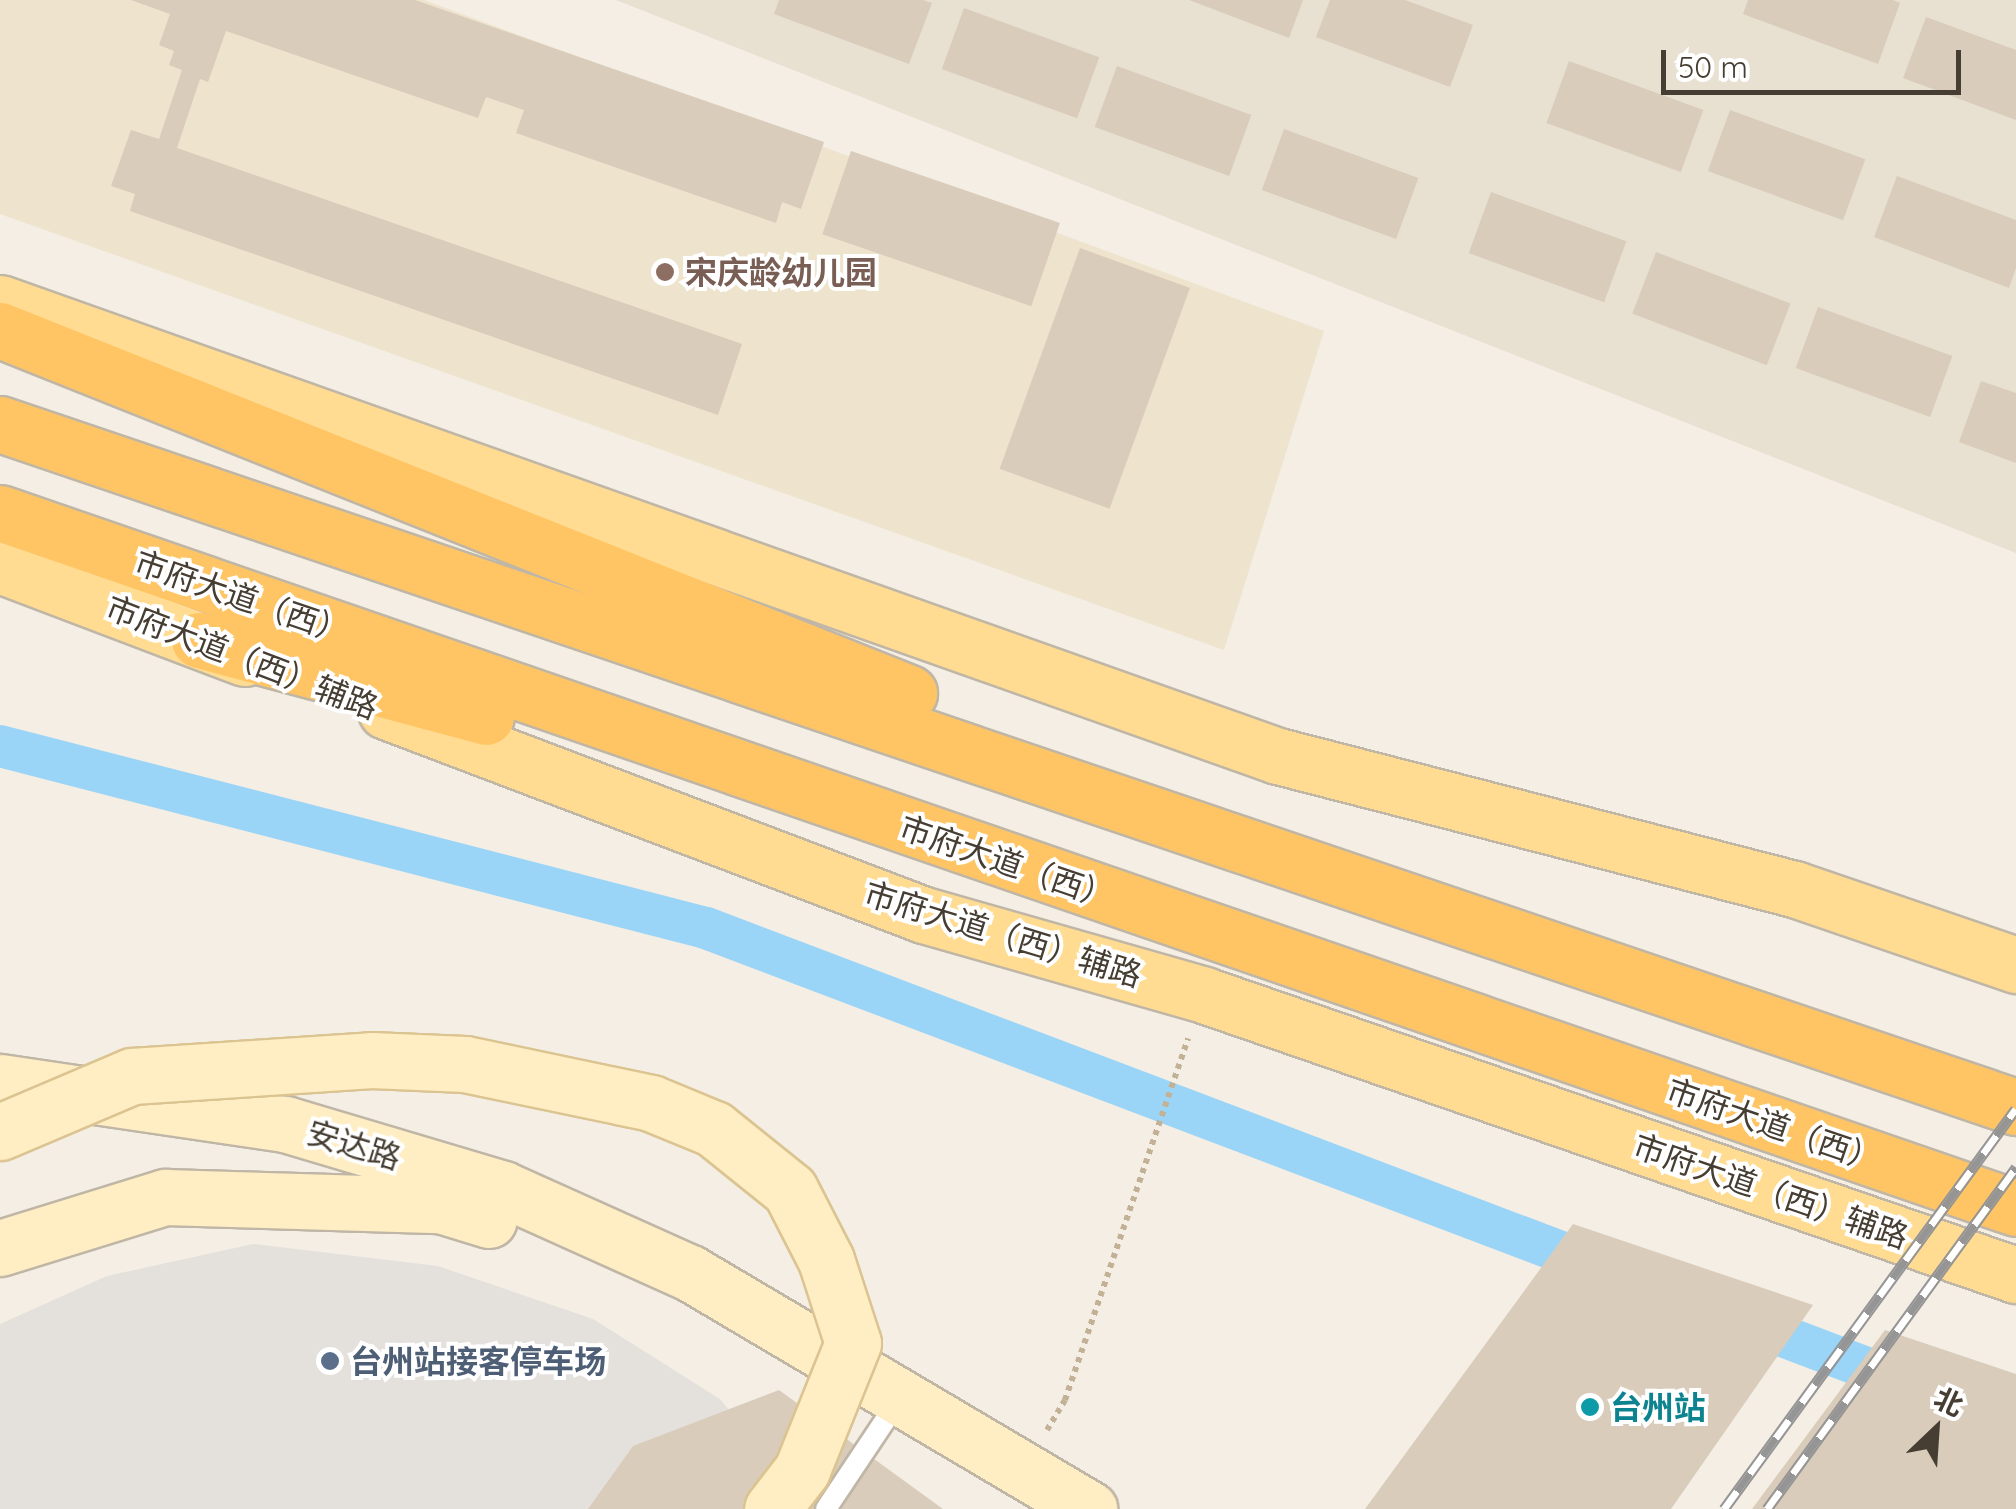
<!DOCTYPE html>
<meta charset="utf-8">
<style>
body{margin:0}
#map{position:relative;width:2016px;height:1509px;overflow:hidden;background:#f4eee4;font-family:Quicksand,"Noto Sans SC",sans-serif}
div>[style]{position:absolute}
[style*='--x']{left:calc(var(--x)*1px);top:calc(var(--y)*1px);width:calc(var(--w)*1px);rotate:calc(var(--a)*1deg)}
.residential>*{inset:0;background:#e8e0d1}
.education>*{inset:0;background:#eee3cc}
.parking>*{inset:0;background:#e4e1dd}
.canal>*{height:42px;margin:-21px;padding:0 21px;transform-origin:21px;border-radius:21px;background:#9ad4f7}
.building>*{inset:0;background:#d9ccbb;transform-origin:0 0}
.path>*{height:6px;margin-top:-3px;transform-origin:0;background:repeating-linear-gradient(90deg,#c3b196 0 5px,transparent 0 10px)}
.roads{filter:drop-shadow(2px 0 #c0b6a6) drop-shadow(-2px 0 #c0b6a6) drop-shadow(0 2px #c0b6a6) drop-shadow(0 -2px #c0b6a6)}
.lane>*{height:20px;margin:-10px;padding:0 10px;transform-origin:10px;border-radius:10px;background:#fff}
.secondary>*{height:55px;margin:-27.5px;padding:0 27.5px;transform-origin:27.5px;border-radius:27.5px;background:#ffeec3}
.primary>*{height:55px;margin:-27.5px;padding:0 27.5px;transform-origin:27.5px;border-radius:27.5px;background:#ffdc92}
.highway>*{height:55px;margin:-27.5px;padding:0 27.5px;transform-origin:27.5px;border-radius:27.5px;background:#ffc564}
.rail>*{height:11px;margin-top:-5.5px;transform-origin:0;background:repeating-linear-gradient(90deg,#fff 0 22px,#959595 0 44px);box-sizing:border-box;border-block:2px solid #959595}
.bridges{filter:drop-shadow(2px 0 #dbc491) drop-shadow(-2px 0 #dbc491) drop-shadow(0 2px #dbc491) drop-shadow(0 -2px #dbc491)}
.secondary-bridge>*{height:55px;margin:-27.5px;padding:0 27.5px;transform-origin:27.5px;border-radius:27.5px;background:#ffeec3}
.dots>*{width:28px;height:28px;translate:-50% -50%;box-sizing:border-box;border:5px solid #fff;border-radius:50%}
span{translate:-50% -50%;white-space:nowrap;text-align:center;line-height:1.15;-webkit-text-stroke:8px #fff;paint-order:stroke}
.education-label{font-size:32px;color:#785e54;font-weight:700}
.left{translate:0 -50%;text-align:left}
.street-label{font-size:32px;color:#463e33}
.service-label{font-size:32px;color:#4e5e75;font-weight:700}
.culture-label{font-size:32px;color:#0d838f;font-weight:700}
.north{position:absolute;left:1886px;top:1379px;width:100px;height:100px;-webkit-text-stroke:8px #fff;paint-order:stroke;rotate:25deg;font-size:28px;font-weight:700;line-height:40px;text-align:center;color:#463e33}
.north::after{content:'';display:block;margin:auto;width:35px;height:45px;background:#463e33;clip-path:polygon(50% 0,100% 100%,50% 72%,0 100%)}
.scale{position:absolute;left:1661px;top:50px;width:300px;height:45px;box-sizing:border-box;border:5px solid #463e33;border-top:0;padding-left:12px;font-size:30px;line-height:35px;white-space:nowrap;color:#463e33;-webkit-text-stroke:8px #fff;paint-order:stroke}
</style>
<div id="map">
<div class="residential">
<i style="clip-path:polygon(616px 0,2016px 0,2016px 553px)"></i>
</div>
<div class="education">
<i style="clip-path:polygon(0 0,424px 0,1324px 331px,1224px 650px,0 214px)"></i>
</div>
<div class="parking">
<i style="clip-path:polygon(253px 1244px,438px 1266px,593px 1319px,720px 1399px,754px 1440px,705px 1509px,0 1509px,0 1324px,107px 1276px)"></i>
</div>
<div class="canal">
<i style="--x:0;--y:746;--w:729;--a:14.46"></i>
<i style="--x:706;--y:928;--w:965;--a:20.76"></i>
<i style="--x:1735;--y:1318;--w:186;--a:20.8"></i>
<i style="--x:1909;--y:1384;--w:119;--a:25.5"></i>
</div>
<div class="building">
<i style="clip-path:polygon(131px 0,415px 0,824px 142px,801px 209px,782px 202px,776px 223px,516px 133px,524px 110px,486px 97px,478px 118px,226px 31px,208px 82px,200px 79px,177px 148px,742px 344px,718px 415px,130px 211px,135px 194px,111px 186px,131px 130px,159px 139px,182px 70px,169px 65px,174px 51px,159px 45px,170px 14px)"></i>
<i style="clip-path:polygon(779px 0,923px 0,932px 3px,909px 64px,774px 14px)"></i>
<i style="clip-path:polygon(1189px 0,1303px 0,1289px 38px)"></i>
<i style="clip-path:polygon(1330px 0,1405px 0,1473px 25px,1450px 87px,1316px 37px)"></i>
<i style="clip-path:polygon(1748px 0,1893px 0,1900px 3px,1878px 64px,1743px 14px)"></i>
<i style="left:964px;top:8px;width:144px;height:65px;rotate:20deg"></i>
<i style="clip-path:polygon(1926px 17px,2016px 50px,2016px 120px,1903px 78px)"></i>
<i style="left:1569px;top:61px;width:143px;height:66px;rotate:20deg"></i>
<i style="left:1117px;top:66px;width:143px;height:65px;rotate:20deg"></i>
<i style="left:1730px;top:110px;width:144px;height:65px;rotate:20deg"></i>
<i style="left:1284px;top:129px;width:143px;height:65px;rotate:20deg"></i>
<i style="left:851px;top:151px;width:221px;height:88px;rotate:19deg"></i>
<i style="clip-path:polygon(1897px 176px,2016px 220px,2016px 268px,2009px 288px,1874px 237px)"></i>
<i style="left:1491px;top:192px;width:144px;height:65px;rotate:20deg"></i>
<i style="left:1080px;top:248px;width:117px;height:235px;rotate:20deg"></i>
<i style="left:1656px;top:252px;width:144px;height:66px;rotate:21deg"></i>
<i style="left:1818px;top:307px;width:143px;height:65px;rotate:20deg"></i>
<i style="clip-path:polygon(1981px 381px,2016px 393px,2016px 463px,1959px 442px)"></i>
<i style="clip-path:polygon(1573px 1224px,1813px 1305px,1671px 1509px,1365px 1509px)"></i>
<i style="clip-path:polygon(1885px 1330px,2016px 1374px,2016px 1509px,1752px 1509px)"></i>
<i style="clip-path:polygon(779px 1390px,943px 1509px,588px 1509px,633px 1446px)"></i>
</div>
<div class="path">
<i style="--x:1047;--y:1430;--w:35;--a:-59"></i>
<i style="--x:1065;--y:1400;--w:382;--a:-71.2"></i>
</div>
<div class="roads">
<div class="lane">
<i style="--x:826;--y:1509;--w:133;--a:-56.3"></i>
</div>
<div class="secondary">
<i style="--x:0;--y:1082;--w:288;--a:8.4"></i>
<i style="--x:285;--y:1124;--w:227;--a:16.6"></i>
<i style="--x:503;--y:1189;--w:205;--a:24.2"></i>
<i style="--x:690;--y:1273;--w:464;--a:30.6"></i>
<i style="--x:0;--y:1248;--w:173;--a:-17.2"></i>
<i style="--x:165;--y:1197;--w:275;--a:1.7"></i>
<i style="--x:440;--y:1205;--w:51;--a:17"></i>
</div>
<div class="primary">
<i style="--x:0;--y:303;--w:1356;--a:19.52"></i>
<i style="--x:1278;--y:756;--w:533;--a:14.45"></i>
<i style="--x:1794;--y:889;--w:235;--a:18.9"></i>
<i style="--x:0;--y:565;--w:262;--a:20.8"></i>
<i style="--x:386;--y:711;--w:575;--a:20.77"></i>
<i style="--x:924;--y:915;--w:291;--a:15.9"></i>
<i style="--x:1204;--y:995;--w:859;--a:19.03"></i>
</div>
<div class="highway">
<i style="--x:0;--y:330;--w:979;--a:21.77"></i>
<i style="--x:0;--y:424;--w:2129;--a:18.72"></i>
<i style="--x:0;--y:513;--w:2132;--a:19.02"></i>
<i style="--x:199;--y:640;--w:297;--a:15"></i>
</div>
</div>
<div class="rail">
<i style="--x:1724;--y:1509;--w:495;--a:-53.9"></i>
<i style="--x:1767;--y:1509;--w:423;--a:-53.9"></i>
</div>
<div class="bridges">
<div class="secondary-bridge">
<i style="--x:0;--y:1132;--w:143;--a:-23"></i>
<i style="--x:132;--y:1076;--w:240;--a:-3.8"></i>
<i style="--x:371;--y:1060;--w:94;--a:2.4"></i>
<i style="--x:465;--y:1064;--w:190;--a:11.8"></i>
<i style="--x:651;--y:1103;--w:68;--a:22.4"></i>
<i style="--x:714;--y:1129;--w:97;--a:38.8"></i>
<i style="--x:790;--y:1190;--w:79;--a:62.8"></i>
<i style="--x:826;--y:1260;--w:87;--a:72"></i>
<i style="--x:853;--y:1343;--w:137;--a:111.9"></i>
<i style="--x:802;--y:1470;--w:49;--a:127.6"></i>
</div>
</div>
<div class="dots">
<i style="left:665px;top:272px;background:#8d6e63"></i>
<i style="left:330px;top:1361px;background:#5c6f8a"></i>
<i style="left:1590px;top:1407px;background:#0f9aa8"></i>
</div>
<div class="education-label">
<span class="left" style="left:685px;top:272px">宋庆龄幼儿园</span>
</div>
<div class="street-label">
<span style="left:242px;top:597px;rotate:19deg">市府大道（西）</span>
<span style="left:242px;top:657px;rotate:21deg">市府大道（西）辅路</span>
<span style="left:1007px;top:862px;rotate:19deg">市府大道（西）</span>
<span style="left:1003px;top:934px;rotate:17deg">市府大道（西）辅路</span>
<span style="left:1774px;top:1125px;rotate:19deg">市府大道（西）</span>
<span style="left:354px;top:1145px;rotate:17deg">安达路</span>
<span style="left:1771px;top:1191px;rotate:19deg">市府大道（西）辅路</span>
</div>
<div class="service-label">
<span class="left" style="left:350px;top:1361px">台州站接客停车场</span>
</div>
<div class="culture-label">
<span class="left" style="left:1610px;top:1407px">台州站</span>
</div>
<div class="north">北</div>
<div class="scale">50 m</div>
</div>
